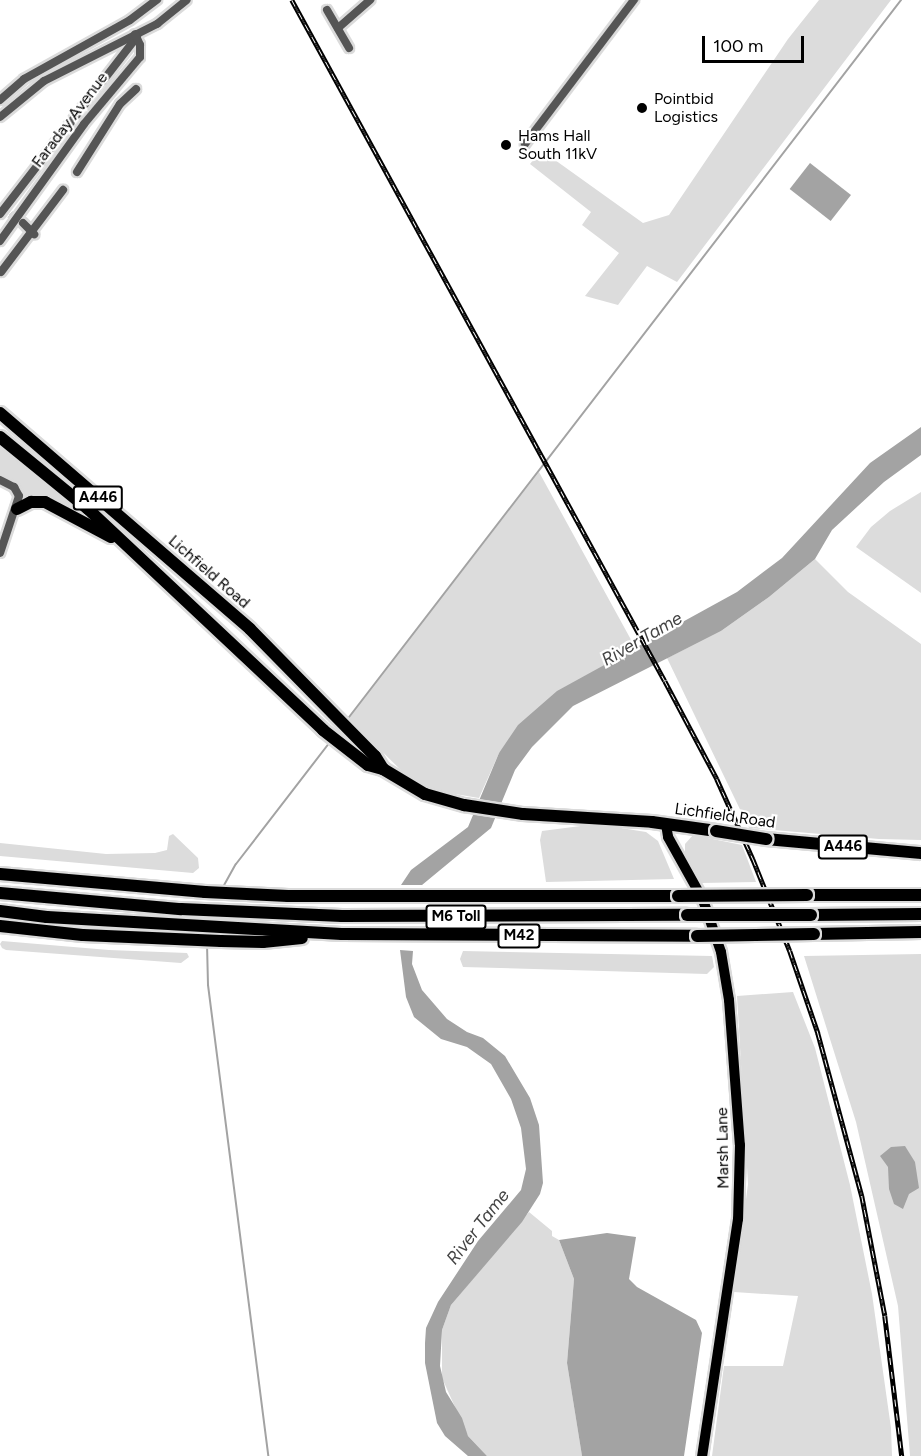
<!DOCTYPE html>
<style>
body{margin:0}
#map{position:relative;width:921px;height:1456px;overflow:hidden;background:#fff;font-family:Figtree,sans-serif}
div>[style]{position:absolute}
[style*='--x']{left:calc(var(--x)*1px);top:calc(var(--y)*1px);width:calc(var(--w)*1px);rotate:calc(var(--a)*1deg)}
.green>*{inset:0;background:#dcdcdc}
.water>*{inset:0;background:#a3a3a3;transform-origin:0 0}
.stream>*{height:2px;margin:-1px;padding:0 1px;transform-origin:1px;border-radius:1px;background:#a3a3a3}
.minor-tunnel>*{height:8px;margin-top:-4px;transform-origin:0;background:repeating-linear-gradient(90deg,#d9d9d9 0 8px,transparent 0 12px)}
.roads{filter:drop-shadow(2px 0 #dbdbdb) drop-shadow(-2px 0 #dbdbdb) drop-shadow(0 2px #dbdbdb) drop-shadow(0 -2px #dbdbdb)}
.minor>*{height:8px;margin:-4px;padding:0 4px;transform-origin:4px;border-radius:4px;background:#555}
.major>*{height:10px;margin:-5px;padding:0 5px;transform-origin:5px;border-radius:5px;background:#000}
.highway>*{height:12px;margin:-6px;padding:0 6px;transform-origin:6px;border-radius:6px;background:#000}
.rail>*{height:4.5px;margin-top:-2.25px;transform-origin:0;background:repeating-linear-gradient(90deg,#fff 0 7px,#000 0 14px);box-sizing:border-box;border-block:2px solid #000}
.bridges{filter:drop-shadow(2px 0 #dbdbdb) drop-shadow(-2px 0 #dbdbdb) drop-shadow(0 2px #dbdbdb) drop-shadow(0 -2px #dbdbdb)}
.highway-bridge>*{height:12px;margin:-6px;padding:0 6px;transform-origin:6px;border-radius:6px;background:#000}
.dots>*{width:16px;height:16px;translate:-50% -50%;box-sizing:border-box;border:3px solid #fff;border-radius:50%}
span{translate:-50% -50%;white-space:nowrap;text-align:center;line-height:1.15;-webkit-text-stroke:4.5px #fff;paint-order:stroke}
.shield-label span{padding:2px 4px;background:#fff;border:2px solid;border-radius:4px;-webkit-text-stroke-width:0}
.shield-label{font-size:15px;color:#000;font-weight:700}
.poi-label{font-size:16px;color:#000}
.left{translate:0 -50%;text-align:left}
.street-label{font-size:16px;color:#000}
.water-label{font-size:18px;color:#444;font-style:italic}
.scale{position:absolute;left:702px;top:36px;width:102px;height:27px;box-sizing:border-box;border:3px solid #000;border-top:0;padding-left:8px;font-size:18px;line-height:21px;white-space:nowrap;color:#000;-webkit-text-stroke:4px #fff;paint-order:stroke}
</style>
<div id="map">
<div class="green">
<i style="clip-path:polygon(819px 0,891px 0,677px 282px,647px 266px,618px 305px,585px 296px,619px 253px,582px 225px,591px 212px,530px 164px,541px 150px,643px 223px,669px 215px,788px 39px)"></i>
<i style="clip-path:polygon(0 443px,100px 525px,24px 501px,24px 495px,18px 485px,0 475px)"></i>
<i style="clip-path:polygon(539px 472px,635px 647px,614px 661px,591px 673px,499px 753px,479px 798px,443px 792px,410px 779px,348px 718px)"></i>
<i style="clip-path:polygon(921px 492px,921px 593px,856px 547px,871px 527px,890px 511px)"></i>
<i style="clip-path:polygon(815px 559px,848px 592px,921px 644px,921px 840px,879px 839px,749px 828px,667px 658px,721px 631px,769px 597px)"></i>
<i style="clip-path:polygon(596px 824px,646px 832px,658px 841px,674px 879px,546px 882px,540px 840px,542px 831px)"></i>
<i style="clip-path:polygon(173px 834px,198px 858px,199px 868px,193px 873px,0 856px,0 843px,106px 854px,155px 853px,167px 850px,169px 836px)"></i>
<i style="clip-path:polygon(693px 835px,742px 845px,756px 882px,701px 883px,685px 855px,685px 844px)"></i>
<i style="clip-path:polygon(2px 941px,109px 950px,187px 953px,189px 957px,181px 963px,6px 950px,2px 948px,0 944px)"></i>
<i style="clip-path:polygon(463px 951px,712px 956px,714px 967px,707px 974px,463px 967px,460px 959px)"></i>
<i style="clip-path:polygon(921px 954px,921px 1456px,910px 1456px,898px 1306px,856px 1122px,804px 956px)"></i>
<i style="clip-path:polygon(793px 992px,815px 1048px,850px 1185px,872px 1294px,891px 1428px,892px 1456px,712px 1456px,724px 1366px,783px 1366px,798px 1296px,734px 1292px,748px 1184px,737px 996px)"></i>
<i style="clip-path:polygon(529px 1212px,552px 1231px,552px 1236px,559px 1240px,574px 1279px,567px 1363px,582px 1456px,487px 1456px,468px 1436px,442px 1378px,442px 1330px,451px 1305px)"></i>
</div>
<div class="water">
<i style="left:810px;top:163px;width:52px;height:33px;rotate:38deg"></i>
<i style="clip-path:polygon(921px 427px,921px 455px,884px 482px,832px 530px,815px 559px,769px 597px,721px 631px,573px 706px,532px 747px,515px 770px,491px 828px,422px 885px,401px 885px,411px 870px,468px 827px,499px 753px,518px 725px,557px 691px,737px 592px,782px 558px,870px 463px)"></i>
<i style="clip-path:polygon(400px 950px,413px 951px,412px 964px,422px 990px,447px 1019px,467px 1032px,483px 1038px,505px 1056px,530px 1098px,539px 1125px,543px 1183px,540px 1194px,522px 1222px,451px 1305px,442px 1330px,440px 1366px,446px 1392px,462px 1418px,468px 1436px,487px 1456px,468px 1456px,445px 1436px,437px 1423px,425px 1363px,425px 1343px,426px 1328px,438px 1302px,478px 1241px,521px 1190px,526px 1169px,521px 1128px,511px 1099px,491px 1064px,467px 1047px,441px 1039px,414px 1017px,406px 997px)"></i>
<i style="clip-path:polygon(905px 1146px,915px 1162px,919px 1188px,909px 1194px,903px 1209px,894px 1204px,889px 1189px,888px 1167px,880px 1156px,891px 1147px)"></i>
<i style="clip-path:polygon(607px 1233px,636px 1237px,629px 1279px,637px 1287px,696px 1320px,702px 1333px,684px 1456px,582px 1456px,567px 1363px,574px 1279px,559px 1240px)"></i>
</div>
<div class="stream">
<i style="--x:346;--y:721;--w:910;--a:-52.41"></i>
<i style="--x:223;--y:887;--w:26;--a:-61"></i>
<i style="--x:236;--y:864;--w:154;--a:-52.4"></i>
<i style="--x:207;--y:944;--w:41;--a:88.6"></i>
<i style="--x:208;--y:985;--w:475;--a:82.7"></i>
</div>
<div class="minor-tunnel">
<i style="--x:0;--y:207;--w:27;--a:36"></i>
</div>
<div class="roads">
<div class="minor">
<i style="--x:327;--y:10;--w:44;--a:59.9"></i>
<i style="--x:338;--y:28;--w:43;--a:-41.2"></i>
<i style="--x:0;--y:100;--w:32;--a:-41"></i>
<i style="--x:24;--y:79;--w:121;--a:-29.1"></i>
<i style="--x:130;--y:20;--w:34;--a:-37"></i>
<i style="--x:0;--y:117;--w:57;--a:-39.3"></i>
<i style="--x:44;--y:81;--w:127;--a:-26.8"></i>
<i style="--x:157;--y:24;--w:38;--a:-39"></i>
<i style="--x:525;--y:144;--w:181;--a:-52.9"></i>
<i style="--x:77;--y:172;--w:80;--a:-57.7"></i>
<i style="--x:120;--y:104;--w:22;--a:-43"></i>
<i style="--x:0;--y:214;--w:224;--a:-52.3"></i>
<i style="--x:23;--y:223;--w:16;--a:45"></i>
<i style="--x:0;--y:241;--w:144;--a:-54.3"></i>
<i style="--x:84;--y:124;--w:87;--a:-50.1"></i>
<i style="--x:140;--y:57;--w:12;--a:-90"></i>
<i style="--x:140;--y:45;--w:12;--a:-114"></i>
<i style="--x:1;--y:272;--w:103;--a:-52.9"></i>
<i style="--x:0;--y:480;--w:16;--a:27"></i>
<i style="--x:14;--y:487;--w:10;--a:61"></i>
<i style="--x:19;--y:496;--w:60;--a:108.4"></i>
</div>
<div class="major">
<i style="--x:666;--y:824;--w:13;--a:81"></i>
<i style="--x:668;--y:837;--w:72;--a:60.9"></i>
<i style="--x:703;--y:900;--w:55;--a:70.9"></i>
<i style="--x:721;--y:952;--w:49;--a:80.5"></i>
<i style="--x:729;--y:1000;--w:145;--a:85.7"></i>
<i style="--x:740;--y:1145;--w:74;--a:91.5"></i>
<i style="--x:738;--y:1219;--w:240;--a:98.6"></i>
</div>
<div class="highway">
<i style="--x:0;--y:413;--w:330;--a:40.8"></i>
<i style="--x:250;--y:629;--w:178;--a:45.5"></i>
<i style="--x:375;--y:756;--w:15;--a:58"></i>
<i style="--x:0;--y:437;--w:114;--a:39.3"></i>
<i style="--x:88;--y:509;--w:323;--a:43.2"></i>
<i style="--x:323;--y:730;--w:57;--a:37.9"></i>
<i style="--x:368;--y:765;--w:16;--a:15"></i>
<i style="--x:383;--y:769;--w:49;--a:30.8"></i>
<i style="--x:425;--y:794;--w:41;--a:15.8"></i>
<i style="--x:464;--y:805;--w:60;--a:8.7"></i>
<i style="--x:523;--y:814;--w:129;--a:3.5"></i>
<i style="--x:652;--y:822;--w:65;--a:8"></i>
<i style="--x:17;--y:509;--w:16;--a:-27"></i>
<i style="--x:31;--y:502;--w:14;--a:0"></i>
<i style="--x:45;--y:502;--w:75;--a:27.9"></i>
<i style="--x:766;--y:839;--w:156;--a:5.2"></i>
<i style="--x:0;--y:874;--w:206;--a:5"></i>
<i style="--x:205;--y:892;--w:83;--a:2.8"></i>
<i style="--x:288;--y:896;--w:390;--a:0"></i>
<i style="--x:0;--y:893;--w:182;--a:5.1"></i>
<i style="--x:181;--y:909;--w:161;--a:2.5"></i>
<i style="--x:342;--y:916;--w:345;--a:-0.2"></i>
<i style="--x:807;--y:895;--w:114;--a:0"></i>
<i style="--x:0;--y:911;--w:47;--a:7.3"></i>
<i style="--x:47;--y:917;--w:295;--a:3.3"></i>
<i style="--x:342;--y:934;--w:355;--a:0.3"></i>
<i style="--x:811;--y:915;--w:110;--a:-0.5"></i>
<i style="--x:0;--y:926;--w:83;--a:6.2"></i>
<i style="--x:83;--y:935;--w:138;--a:2.5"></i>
<i style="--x:221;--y:941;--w:42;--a:1.4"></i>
<i style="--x:263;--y:942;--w:39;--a:-6"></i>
<i style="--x:814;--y:934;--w:107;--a:-1.1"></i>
</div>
</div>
<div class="rail">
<i style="--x:292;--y:0;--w:776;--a:61.29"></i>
<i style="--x:665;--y:681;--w:111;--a:62"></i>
<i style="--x:717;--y:779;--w:88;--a:65.8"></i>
<i style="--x:753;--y:859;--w:99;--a:68.1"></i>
<i style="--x:790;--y:951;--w:87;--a:71.1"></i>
<i style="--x:818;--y:1033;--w:169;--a:74.9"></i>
<i style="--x:862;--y:1196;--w:122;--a:79.1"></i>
<i style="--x:885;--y:1316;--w:141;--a:83.1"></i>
</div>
<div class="bridges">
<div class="highway-bridge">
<i style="--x:716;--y:831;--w:51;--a:9.1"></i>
<i style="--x:678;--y:896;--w:129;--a:-0.4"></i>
<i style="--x:687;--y:915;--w:124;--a:0"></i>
<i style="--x:697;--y:936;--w:117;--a:-1"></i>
</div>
</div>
<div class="dots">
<i style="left:642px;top:108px;background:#000"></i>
<i style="left:506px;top:145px;background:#000"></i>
</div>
<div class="shield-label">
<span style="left:98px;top:498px">A446</span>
<span style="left:843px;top:847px">A446</span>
<span style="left:456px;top:917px">M6 Toll</span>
<span style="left:519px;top:936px">M42</span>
</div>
<div class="poi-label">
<span class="left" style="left:654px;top:108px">Pointbid<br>Logistics</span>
<span class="left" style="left:518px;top:145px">Hams Hall<br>South 11kV</span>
</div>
<div class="street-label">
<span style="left:70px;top:120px;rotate:-53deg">Faraday Avenue</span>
<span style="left:209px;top:572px;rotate:41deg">Lichfield Road</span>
<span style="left:725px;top:816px;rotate:8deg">Lichfield Road</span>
<span style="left:723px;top:1148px;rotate:-91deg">Marsh Lane</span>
</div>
<div class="water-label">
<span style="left:642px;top:639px;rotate:-30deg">River Tame</span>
<span style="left:478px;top:1227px;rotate:-52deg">River Tame</span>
</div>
<div class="scale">100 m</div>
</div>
